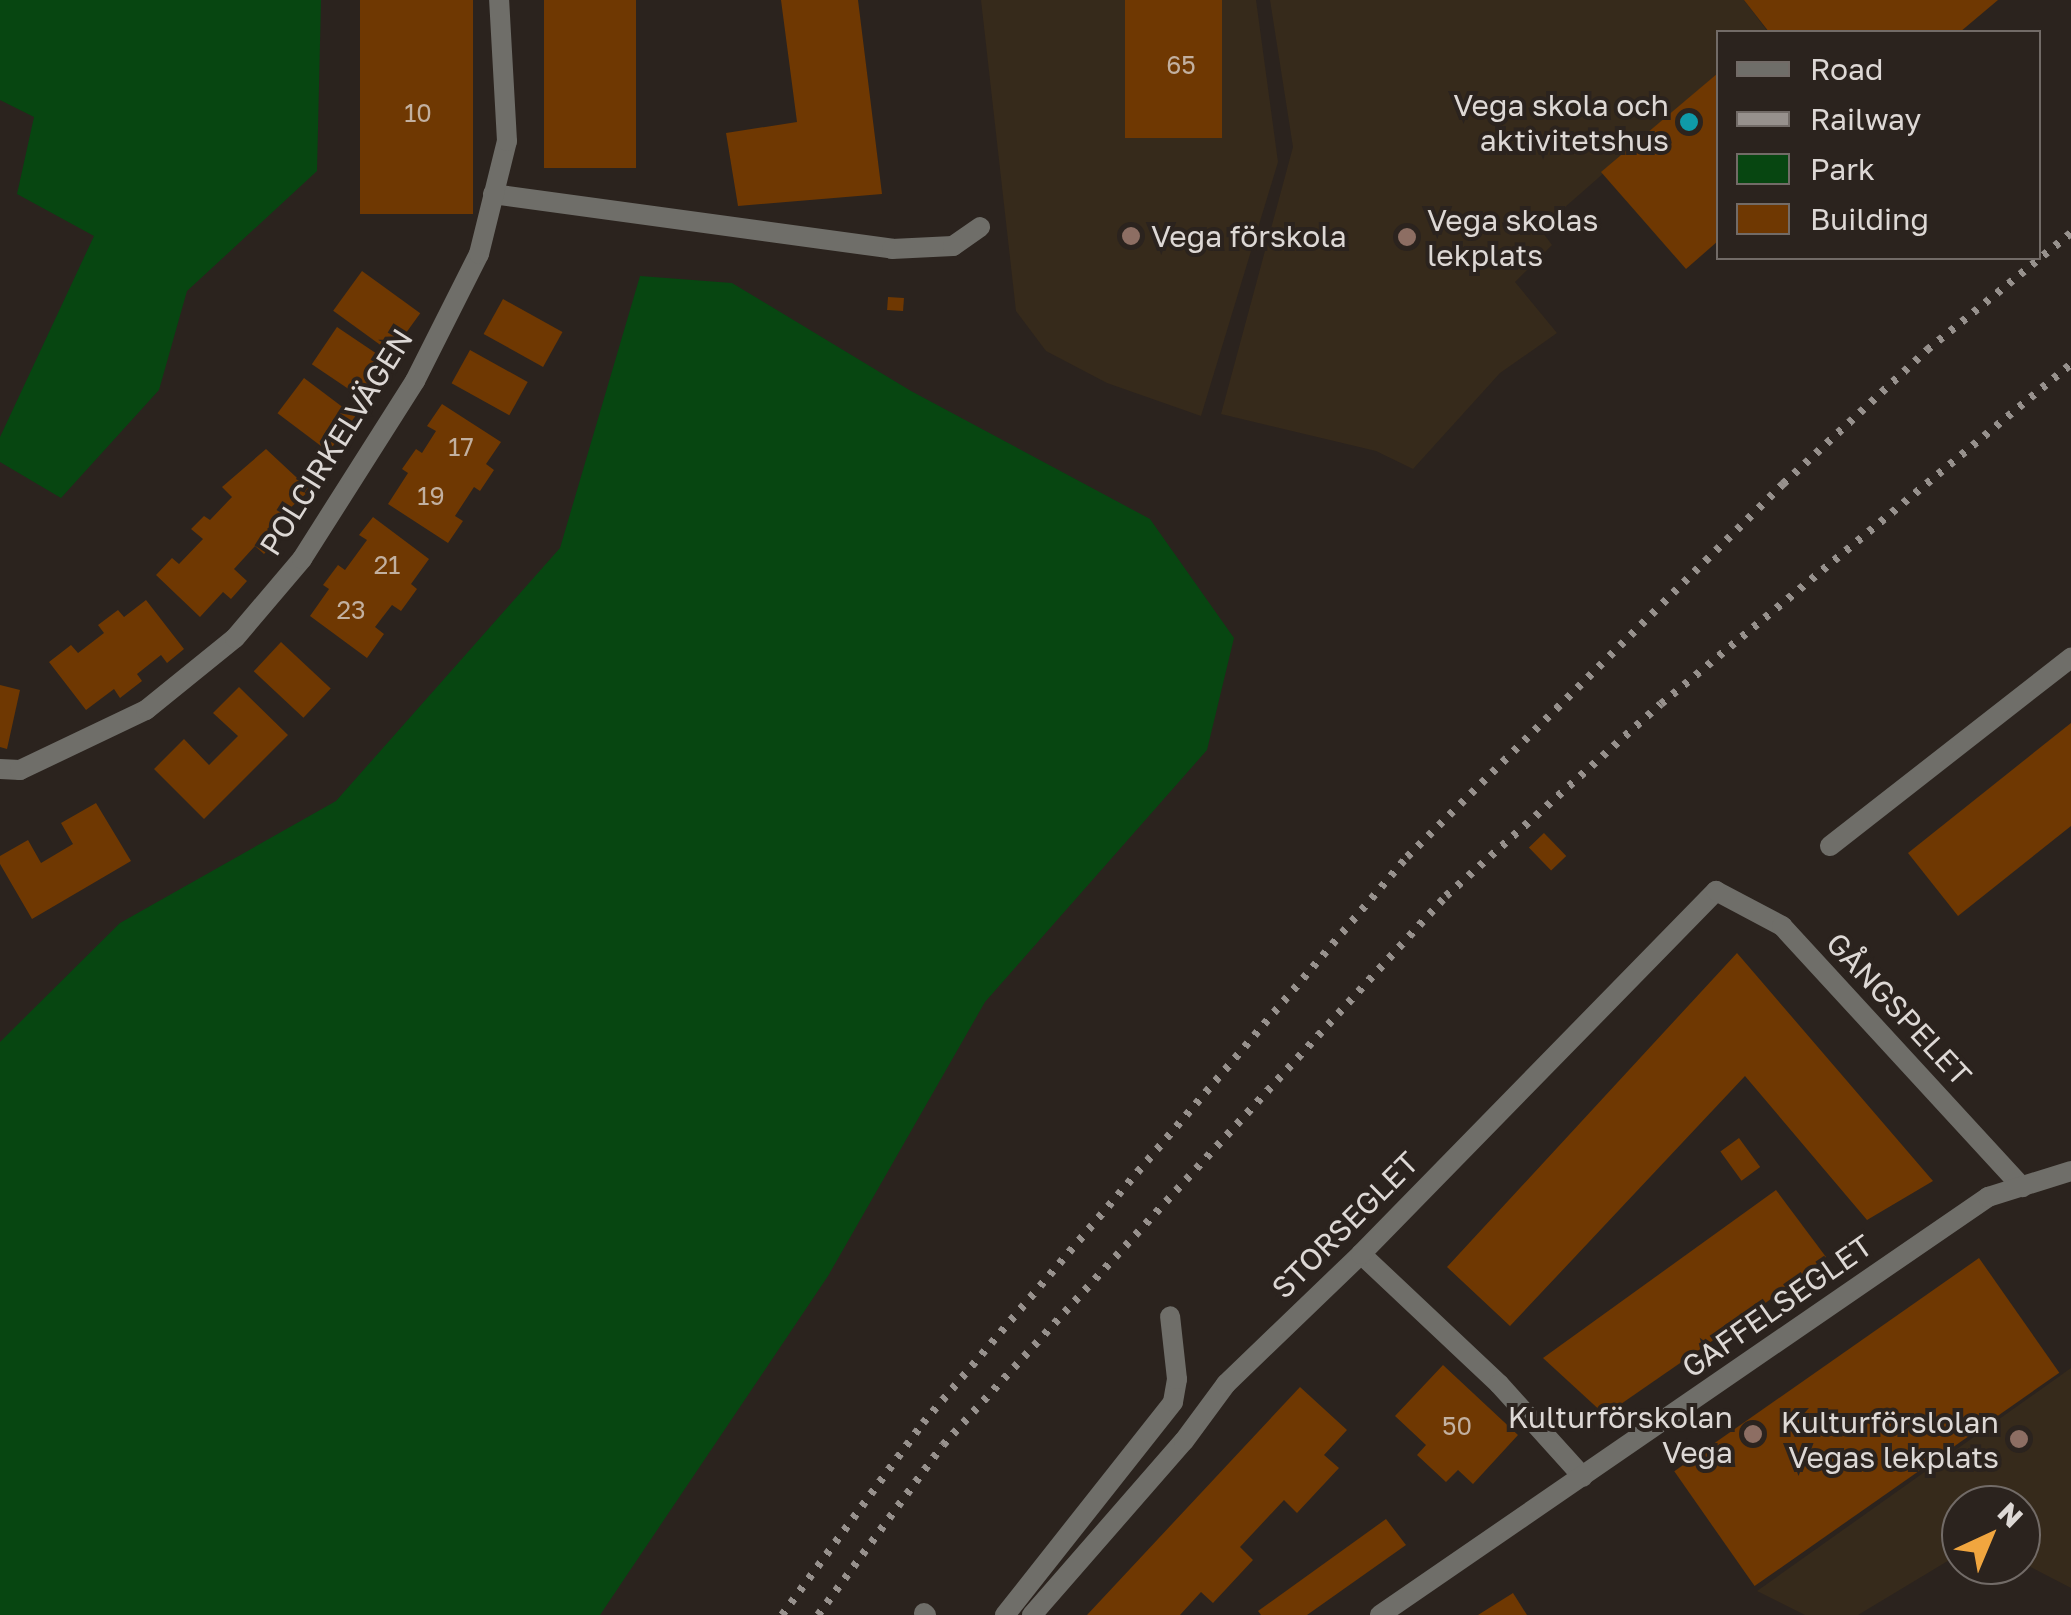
<!DOCTYPE html>
<meta charset="utf-8">
<style>
body{margin:0}
#map{position:relative;width:2071px;height:1615px;overflow:hidden;background:#2b231e;font-family:"Golos Text",sans-serif}
div>[style]{position:absolute}
[style*='--x']{left:calc(var(--x)*1px);top:calc(var(--y)*1px);width:calc(var(--w)*1px);rotate:calc(var(--a)*1deg)}
.industrial>*{inset:0;background:#362a1b}
.green>*{inset:0;background:#074611}
.building>*{inset:0;background:#6f3802;transform-origin:0 0}
.lane>*{height:20px;margin:-10px;padding:0 10px;transform-origin:10px;border-radius:10px;background:#6f6e69}
.street>*{height:20px;margin:-10px;padding:0 10px;transform-origin:10px;border-radius:10px;background:#6f6e69}
.rail>*{height:8px;margin-top:-4px;transform-origin:0;background:repeating-linear-gradient(90deg,#97918d 0 5px,transparent 0 15px)}
.dots>*{width:28px;height:28px;translate:-50% -50%;box-sizing:border-box;border:5px solid #2b231e;border-radius:50%}
span{translate:-50% -50%;white-space:nowrap;text-align:center;line-height:1.15;-webkit-text-stroke:8px #2b231e;paint-order:stroke}
.number-label{font-size:25px;color:#c2b0a0}
.number-label span{-webkit-text-stroke-width:0}
.poi-label{font-size:30px;color:#ddd8d5}
.right{translate:-100% -50%;text-align:right}
.left{translate:0 -50%;text-align:left}
.street-label{font-size:30px;color:#ddd8d5}
.legend{position:absolute;left:1716px;top:30px;width:325px;height:230px;box-sizing:border-box;background:#2b231e;border:2px solid #726b67;margin:0;padding:12px 18px;list-style:none;font-size:30px;color:#ddd8d5}
.legend li{display:flex;align-items:center;gap:20px;height:50px}
.legend b{width:50px;border:2px solid #726b67}
.north{position:absolute;left:1941px;top:1485px;width:100px;height:100px;box-sizing:border-box;background:#2b231e;border:2px solid #726b67;border-radius:50%;rotate:44deg;font-size:28px;font-weight:700;line-height:40px;text-align:center;color:#ddd8d5}
.north::after{content:'';display:block;margin:auto;width:35px;height:45px;background:#f1a63f;clip-path:polygon(50% 0,100% 100%,50% 72%,0 100%)}
</style>
<div id="map">
<div class="industrial">
<i style="clip-path:polygon(981px 0,1256px 0,1278px 162px,1201px 416px,1107px 383px,1046px 351px,1016px 311px)"></i>
<i style="clip-path:polygon(1270px 0,1744px 0,1768px 32px,1718px 32px,1718px 73px,1540px 229px,1552px 245px,1515px 282px,1557px 333px,1500px 373px,1413px 469px,1376px 451px,1221px 414px,1293px 147px)"></i>
<i style="clip-path:polygon(2071px 1368px,2071px 1588px,2021px 1562px,2021px 1505px,1961px 1505px,1961px 1553px,1858px 1615px,1805px 1615px,1757px 1591px)"></i>
</div>
<div class="green">
<i style="clip-path:polygon(0 0,321px 0,317px 171px,187px 291px,159px 390px,61px 498px,0 462px,0 437px,94px 236px,17px 194px,34px 117px,0 100px)"></i>
<i style="clip-path:polygon(640px 276px,732px 283px,911px 391px,1150px 519px,1234px 638px,1207px 750px,985px 1002px,828px 1276px,600px 1615px,0 1615px,0 1042px,120px 923px,336px 801px,560px 548px)"></i>
</div>
<div class="building">
<i style="left:360px;top:0;width:113px;height:214px"></i>
<i style="left:544px;top:0;width:92px;height:168px"></i>
<i style="clip-path:polygon(781px 0,858px 0,882px 194px,738px 206px,726px 133px,797px 122px)"></i>
<i style="left:1125px;top:0;width:97px;height:138px"></i>
<i style="clip-path:polygon(1744px 0,1998px 0,1960px 32px,1769px 32px)"></i>
<i style="clip-path:polygon(1718px 73px,1718px 241px,1686px 269px,1601px 172px)"></i>
<i style="left:362px;top:271px;width:72px;height:49px;rotate:36deg"></i>
<i style="left:888px;top:297px;width:16px;height:13px;rotate:4deg"></i>
<i style="left:503px;top:299px;width:68px;height:40px;rotate:29deg"></i>
<i style="left:337px;top:327px;width:64px;height:45px;rotate:34deg"></i>
<i style="left:470px;top:350px;width:66px;height:38px;rotate:29deg"></i>
<i style="left:304px;top:378px;width:64px;height:44px;rotate:37deg"></i>
<i style="clip-path:polygon(442px 404px,501px 442px,486px 464px,494px 470px,480px 491px,474px 487px,455px 516px,463px 521px,448px 543px,388px 504px,408px 473px,402px 469px,416px 449px,422px 453px,436px 431px,427px 426px)"></i>
<i style="clip-path:polygon(266px 449px,310px 490px,267px 529px,277px 539px,264px 554px,255px 546px,234px 569px,247px 581px,231px 599px,223px 592px,200px 617px,156px 575px,172px 558px,179px 564px,203px 539px,191px 529px,204px 516px,210px 520px,232px 497px,222px 487px)"></i>
<i style="clip-path:polygon(373px 517px,429px 559px,411px 584px,417px 589px,401px 611px,392px 605px,375px 627px,384px 634px,367px 658px,310px 616px,329px 589px,323px 585px,338px 565px,345px 570px,367px 540px,359px 535px)"></i>
<i style="clip-path:polygon(146px 600px,184px 649px,167px 663px,161px 655px,137px 674px,142px 681px,120px 698px,114px 689px,86px 710px,49px 662px,71px 645px,78px 653px,104px 633px,98px 625px,118px 610px,124px 617px)"></i>
<i style="left:281px;top:642px;width:68px;height:40px;rotate:43deg"></i>
<i style="clip-path:polygon(0 685px,20px 690px,7px 749px,0 747px)"></i>
<i style="clip-path:polygon(239px 687px,288px 735px,204px 819px,154px 769px,184px 739px,209px 765px,238px 736px,213px 713px)"></i>
<i style="clip-path:polygon(2071px 723px,2071px 826px,1958px 916px,1908px 853px)"></i>
<i style="clip-path:polygon(96px 803px,131px 861px,32px 919px,0 864px,0 856px,28px 840px,41px 863px,73px 844px,61px 823px)"></i>
<i style="left:1544px;top:833px;width:32px;height:21px;rotate:46deg"></i>
<i style="clip-path:polygon(1737px 953px,1933px 1181px,1867px 1220px,1745px 1076px,1510px 1326px,1447px 1267px)"></i>
<i style="left:1739px;top:1138px;width:36px;height:23px;rotate:54deg"></i>
<i style="clip-path:polygon(1776px 1190px,1826px 1257px,1751px 1314px,1605px 1415px,1543px 1358px)"></i>
<i style="left:1979px;top:1258px;width:140px;height:372px;rotate:55deg"></i>
<i style="clip-path:polygon(1443px 1365px,1518px 1435px,1473px 1484px,1458px 1470px,1446px 1482px,1417px 1455px,1426px 1445px,1395px 1416px)"></i>
<i style="clip-path:polygon(1300px 1387px,1347px 1430px,1324px 1455px,1339px 1468px,1297px 1513px,1284px 1500px,1240px 1547px,1253px 1560px,1213px 1603px,1201px 1592px,1180px 1615px,1087px 1615px)"></i>
<i style="clip-path:polygon(1386px 1519px,1406px 1545px,1307px 1615px,1261px 1615px,1258px 1611px)"></i>
<i style="clip-path:polygon(1513px 1593px,1527px 1615px,1478px 1615px)"></i>
</div>
<div class="lane">
<i style="--x:493;--y:194;--w:403;--a:7.8"></i>
<i style="--x:892;--y:249;--w:61;--a:-2.8"></i>
<i style="--x:953;--y:246;--w:33;--a:-35"></i>
<i style="--x:924;--y:1613;--w:3;--a:45"></i>
<i style="--x:1005;--y:1615;--w:271;--a:-51.7"></i>
<i style="--x:1173;--y:1402;--w:23;--a:-80"></i>
<i style="--x:1177;--y:1379;--w:63;--a:-96.3"></i>
</div>
<div class="street">
<i style="--x:0;--y:769;--w:20;--a:3"></i>
<i style="--x:20;--y:770;--w:140;--a:-25.5"></i>
<i style="--x:146;--y:710;--w:114;--a:-39"></i>
<i style="--x:235;--y:638;--w:104;--a:-49.7"></i>
<i style="--x:302;--y:559;--w:211;--a:-57.6"></i>
<i style="--x:415;--y:381;--w:142;--a:-63.3"></i>
<i style="--x:479;--y:254;--w:116;--a:-76.1"></i>
<i style="--x:507;--y:141;--w:141;--a:-93.2"></i>
<i style="--x:1830;--y:846;--w:306;--a:-38"></i>
<i style="--x:1361;--y:1254;--w:190;--a:43.3"></i>
<i style="--x:1499;--y:1384;--w:125;--a:47.9"></i>
<i style="--x:1032;--y:1615;--w:231;--a:-48.9"></i>
<i style="--x:1184;--y:1441;--w:71;--a:-53.6"></i>
<i style="--x:1226;--y:1384;--w:187;--a:-43.9"></i>
<i style="--x:1361;--y:1254;--w:508;--a:-45.64"></i>
<i style="--x:1716;--y:891;--w:75;--a:27.9"></i>
<i style="--x:1782;--y:926;--w:355;--a:47.4"></i>
<i style="--x:1380;--y:1615;--w:738;--a:-34.51"></i>
<i style="--x:1988;--y:1197;--w:87;--a:-17.4"></i>
</div>
<div class="rail">
<i style="--x:782;--y:1615;--w:238;--a:-53.7"></i>
<i style="--x:923;--y:1423;--w:745;--a:-49.47"></i>
<i style="--x:1407;--y:857;--w:530;--a:-44.77"></i>
<i style="--x:1783;--y:484;--w:197;--a:-42.9"></i>
<i style="--x:1927;--y:350;--w:186;--a:-39.1"></i>
<i style="--x:818;--y:1615;--w:211;--a:-53.7"></i>
<i style="--x:943;--y:1445;--w:745;--a:-47.5"></i>
<i style="--x:1446;--y:896;--w:288;--a:-41.8"></i>
<i style="--x:1661;--y:704;--w:533;--a:-39.67"></i>
</div>
<div class="dots">
<i style="left:1689px;top:122px;background:#0f9aa8"></i>
<i style="left:1131px;top:236px;background:#8d6e63"></i>
<i style="left:1407px;top:237px;background:#8d6e63"></i>
<i style="left:1753px;top:1434px;background:#8d6e63"></i>
<i style="left:2019px;top:1439px;background:#8d6e63"></i>
</div>
<div class="number-label">
<span style="left:1181px;top:65px">65</span>
<span style="left:418px;top:113px">10</span>
<span style="left:461px;top:447px">17</span>
<span style="left:431px;top:496px">19</span>
<span style="left:387px;top:565px">21</span>
<span style="left:351px;top:610px">23</span>
<span style="left:1457px;top:1426px">50</span>
</div>
<div class="poi-label">
<span class="right" style="left:1669px;top:122px">Vega skola och<br>aktivitetshus</span>
<span class="left" style="left:1427px;top:237px">Vega skolas<br>lekplats</span>
<span class="left" style="left:1151px;top:236px">Vega förskola</span>
<span class="right" style="left:1733px;top:1434px">Kulturförskolan<br>Vega</span>
<span class="right" style="left:1999px;top:1439px">Kulturförslolan<br>Vegas lekplats</span>
</div>
<div class="street-label">
<span style="left:336px;top:442px;rotate:-58deg">POLCIRKELVÄGEN</span>
<span style="left:1899px;top:1009px;rotate:47deg">GÅNGSPELET</span>
<span style="left:1345px;top:1225px;rotate:-45deg">STORSEGLET</span>
<span style="left:1777px;top:1306px;rotate:-35deg">GAFFELSEGLET</span>
</div>
<ul class="legend">
<li><b style="height:12px;background:#6f6e69"></b>Road</li>
<li><b style="height:12px;background:#97918d"></b>Railway</li>
<li><b style="height:28px;background:#074611"></b>Park</li>
<li><b style="height:28px;background:#6f3802"></b>Building</li>
</ul>
<div class="north">N</div>
</div>
